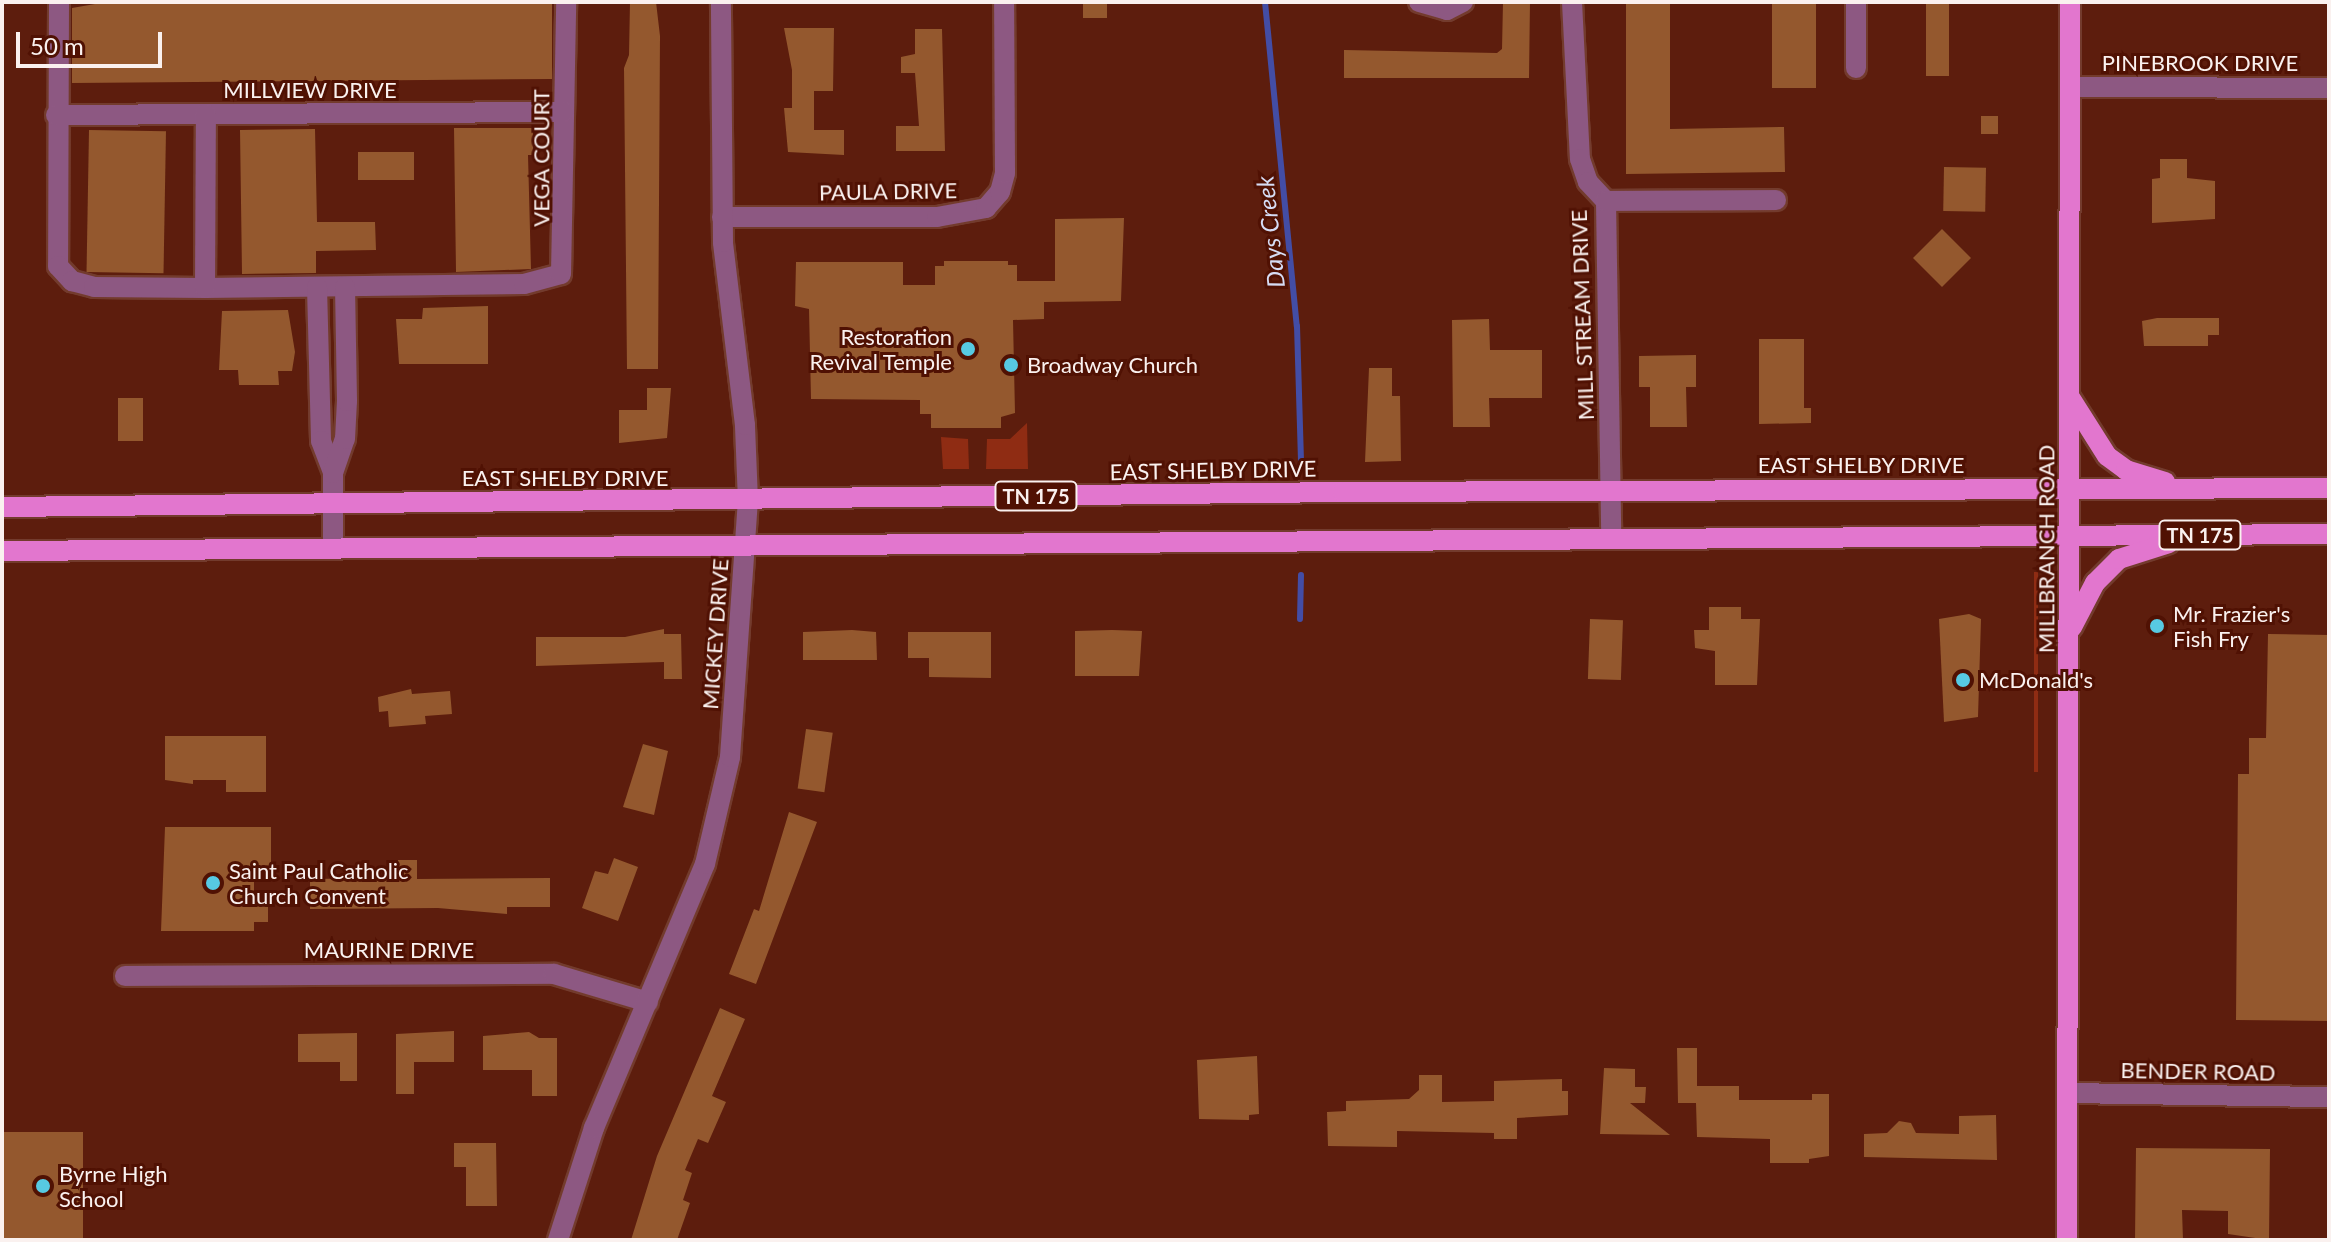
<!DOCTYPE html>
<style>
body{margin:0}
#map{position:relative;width:2331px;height:1242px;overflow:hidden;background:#5d1d0d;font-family:Lato,sans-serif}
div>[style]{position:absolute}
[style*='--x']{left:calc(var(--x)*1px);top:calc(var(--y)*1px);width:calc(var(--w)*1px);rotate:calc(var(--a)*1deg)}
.green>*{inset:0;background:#8f2c13;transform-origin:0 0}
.stream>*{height:6px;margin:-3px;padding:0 3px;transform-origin:3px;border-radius:3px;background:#434da5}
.building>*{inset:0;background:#94582e;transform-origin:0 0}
.roads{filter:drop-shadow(2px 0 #733b2d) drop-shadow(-2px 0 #733b2d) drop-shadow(0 2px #733b2d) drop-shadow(0 -2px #733b2d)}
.minor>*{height:20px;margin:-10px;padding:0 10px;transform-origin:10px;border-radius:10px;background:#8d5882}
.major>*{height:20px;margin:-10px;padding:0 10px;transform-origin:10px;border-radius:10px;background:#e276ce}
.dots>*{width:22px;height:22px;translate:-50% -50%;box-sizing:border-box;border:4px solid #501103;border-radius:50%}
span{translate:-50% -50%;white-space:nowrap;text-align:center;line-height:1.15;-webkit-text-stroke:6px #501103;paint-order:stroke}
.shield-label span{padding:2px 6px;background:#501103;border:2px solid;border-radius:6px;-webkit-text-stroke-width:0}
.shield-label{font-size:20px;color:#faf1ef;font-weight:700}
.street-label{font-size:22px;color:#faf1ef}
.poi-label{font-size:22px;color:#faf1ef}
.right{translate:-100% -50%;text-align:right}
.left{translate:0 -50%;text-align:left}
.water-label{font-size:24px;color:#d6dcf4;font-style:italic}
.frame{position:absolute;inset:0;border:4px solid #faf1ef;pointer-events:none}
.scale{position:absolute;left:16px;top:32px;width:146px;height:36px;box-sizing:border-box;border:4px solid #faf1ef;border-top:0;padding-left:10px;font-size:24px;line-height:28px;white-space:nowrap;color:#faf1ef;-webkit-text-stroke:6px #501103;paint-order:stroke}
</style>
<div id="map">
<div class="green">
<i style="clip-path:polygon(1027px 423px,1028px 469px,986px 469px,987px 439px,1010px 439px)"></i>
<i style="clip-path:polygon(941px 437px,968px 439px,969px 469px,943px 469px)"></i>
<i style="left:2038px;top:572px;width:200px;height:4px;rotate:90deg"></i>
</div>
<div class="stream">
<i style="--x:1265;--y:2;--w:326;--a:84.4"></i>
<i style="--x:1297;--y:326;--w:134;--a:88.3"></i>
<i style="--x:1300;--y:619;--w:44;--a:-88.7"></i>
</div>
<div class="building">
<i style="clip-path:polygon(630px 2px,656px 2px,660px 36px,658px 369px,627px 369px,624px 68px,629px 55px)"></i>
<i style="left:1083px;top:2px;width:24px;height:16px"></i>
<i style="clip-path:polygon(1503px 2px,1530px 2px,1529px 78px,1344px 78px,1344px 50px,1497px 53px,1502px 49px)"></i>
<i style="clip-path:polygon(1626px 2px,1670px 2px,1670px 129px,1784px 127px,1785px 172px,1626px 174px)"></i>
<i style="left:1772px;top:2px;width:44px;height:86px"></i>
<i style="left:1926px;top:2px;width:23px;height:74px"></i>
<i style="clip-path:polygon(552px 3px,552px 79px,72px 83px,72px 8px,95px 4px)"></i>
<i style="clip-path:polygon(784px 28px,834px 28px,833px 91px,814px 91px,814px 130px,844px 130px,844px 155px,788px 152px,784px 108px,792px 108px,792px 70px)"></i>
<i style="clip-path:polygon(915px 29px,942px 29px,945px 151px,896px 151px,896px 126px,919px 126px,915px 73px,901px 73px,901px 57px,915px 54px)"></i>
<i style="left:1981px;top:116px;width:17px;height:18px"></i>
<i style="clip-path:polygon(454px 128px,533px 128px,533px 155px,528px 155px,531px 269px,456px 272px)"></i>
<i style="clip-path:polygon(315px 129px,317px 222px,375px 222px,376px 250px,316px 251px,316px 273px,242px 274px,240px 130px)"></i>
<i style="left:89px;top:130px;width:77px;height:142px;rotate:1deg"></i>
<i style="left:358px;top:152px;width:56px;height:28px"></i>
<i style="clip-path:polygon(2160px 159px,2187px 159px,2187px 178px,2215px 181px,2215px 219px,2152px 223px,2152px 179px,2160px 178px)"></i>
<i style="left:1944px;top:167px;width:42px;height:44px;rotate:1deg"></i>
<i style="clip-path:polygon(1124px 218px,1121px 301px,1044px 302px,1044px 319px,1013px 320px,1015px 413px,1001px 417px,1001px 428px,931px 428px,931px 414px,920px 414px,920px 400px,811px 399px,809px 309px,795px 306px,796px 262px,903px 262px,903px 285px,935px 285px,935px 266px,944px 266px,944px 261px,1008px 261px,1008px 265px,1017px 265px,1017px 281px,1055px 281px,1055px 219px)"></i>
<i style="left:1942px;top:229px;width:41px;height:41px;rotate:45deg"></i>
<i style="clip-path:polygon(488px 306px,488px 364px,399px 364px,396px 319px,422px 319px,423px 308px)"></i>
<i style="clip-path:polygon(288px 310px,295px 352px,292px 371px,278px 371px,279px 385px,239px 385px,238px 370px,219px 370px,222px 311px)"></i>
<i style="clip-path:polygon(2157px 318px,2219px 318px,2219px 335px,2208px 335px,2208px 346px,2144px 346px,2142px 321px)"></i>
<i style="clip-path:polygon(1489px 319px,1490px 350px,1542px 350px,1542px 398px,1489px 398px,1490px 427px,1453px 427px,1452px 320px)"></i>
<i style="clip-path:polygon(1759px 339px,1804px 339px,1804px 408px,1811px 408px,1811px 423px,1759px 424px)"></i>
<i style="clip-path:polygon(1696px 355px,1696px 387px,1686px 387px,1687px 427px,1650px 427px,1650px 387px,1639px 387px,1639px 356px)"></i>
<i style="clip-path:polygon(1369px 368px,1392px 368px,1392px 396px,1400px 396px,1401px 461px,1365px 462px)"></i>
<i style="clip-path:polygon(647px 388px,671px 388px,667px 438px,619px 443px,619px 410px,647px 410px)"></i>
<i style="left:118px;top:398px;width:25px;height:43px"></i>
<i style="clip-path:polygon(1709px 607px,1741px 607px,1741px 619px,1760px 619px,1757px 685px,1715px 685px,1715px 651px,1695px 648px,1694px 630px,1709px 630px)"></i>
<i style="clip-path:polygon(1969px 614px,1981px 619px,1978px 717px,1944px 722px,1939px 619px)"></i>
<i style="left:1590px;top:619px;width:33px;height:60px;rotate:2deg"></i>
<i style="clip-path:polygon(664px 629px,664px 634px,681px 634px,682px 679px,664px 679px,664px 662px,536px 666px,536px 637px,625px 637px)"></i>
<i style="clip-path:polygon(852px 630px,876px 632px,877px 660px,803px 660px,803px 632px)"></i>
<i style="clip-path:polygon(1112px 630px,1142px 631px,1139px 676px,1075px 676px,1075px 631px)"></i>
<i style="clip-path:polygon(908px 632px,991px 632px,991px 678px,929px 677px,929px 658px,908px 658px)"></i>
<i style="clip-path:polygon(2268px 634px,2329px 635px,2329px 1021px,2236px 1020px,2238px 774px,2249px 774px,2249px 738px,2266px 738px)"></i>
<i style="clip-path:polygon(411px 689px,412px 694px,450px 691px,452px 714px,425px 716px,426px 724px,389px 727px,388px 711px,379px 712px,378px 697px)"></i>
<i style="left:806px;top:729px;width:27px;height:60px;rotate:8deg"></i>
<i style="clip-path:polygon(165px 736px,266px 736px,266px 792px,226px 792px,226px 780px,193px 780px,193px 784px,165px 780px)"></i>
<i style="clip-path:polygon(643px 744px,668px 751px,654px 815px,623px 807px)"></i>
<i style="clip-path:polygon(789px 812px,817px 822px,756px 984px,729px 974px,754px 909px,759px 911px)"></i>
<i style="clip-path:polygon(165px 827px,271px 827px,271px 866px,254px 866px,254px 899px,268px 899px,268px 922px,254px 922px,254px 931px,161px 931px)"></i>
<i style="clip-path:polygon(614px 858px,638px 867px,618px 921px,582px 908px,595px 871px,608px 874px)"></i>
<i style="clip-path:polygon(398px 860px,417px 860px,417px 879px,550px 878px,550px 907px,507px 907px,507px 914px,438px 908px,310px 909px,310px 879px,398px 878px)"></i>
<i style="clip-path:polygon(720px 1008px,745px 1019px,712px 1096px,726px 1102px,708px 1143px,698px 1139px,685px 1170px,692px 1173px,683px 1200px,690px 1203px,677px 1240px,631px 1240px,657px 1156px)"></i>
<i style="clip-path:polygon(454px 1031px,454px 1062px,414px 1062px,414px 1094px,396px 1094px,396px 1034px)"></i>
<i style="clip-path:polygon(529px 1032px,539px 1038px,557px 1038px,557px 1096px,532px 1096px,532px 1070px,483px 1070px,483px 1036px)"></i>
<i style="clip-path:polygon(357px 1033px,357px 1081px,340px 1081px,340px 1062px,298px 1062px,298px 1034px)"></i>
<i style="clip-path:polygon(1677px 1048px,1697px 1048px,1697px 1086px,1739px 1086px,1739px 1100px,1812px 1100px,1812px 1094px,1829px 1094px,1829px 1156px,1809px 1159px,1809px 1163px,1770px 1163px,1770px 1139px,1697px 1137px,1696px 1103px,1678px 1103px)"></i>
<i style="clip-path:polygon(1257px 1056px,1259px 1114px,1249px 1115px,1249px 1120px,1199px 1119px,1197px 1060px)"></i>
<i style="clip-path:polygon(1604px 1068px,1635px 1069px,1635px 1087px,1646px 1087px,1645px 1103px,1630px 1103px,1670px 1135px,1600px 1134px)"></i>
<i style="clip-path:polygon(1419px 1075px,1442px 1075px,1442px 1102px,1494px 1101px,1494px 1081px,1562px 1079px,1562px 1091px,1568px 1091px,1568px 1115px,1517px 1118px,1517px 1139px,1494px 1139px,1494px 1133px,1397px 1131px,1397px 1147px,1328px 1146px,1327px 1112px,1346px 1111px,1346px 1101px,1409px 1099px,1419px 1090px)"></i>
<i style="clip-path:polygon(1996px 1115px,1997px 1160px,1864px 1157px,1864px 1134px,1887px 1133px,1899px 1121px,1911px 1123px,1916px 1133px,1959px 1134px,1959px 1116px)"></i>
<i style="left:2px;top:1132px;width:81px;height:108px"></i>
<i style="clip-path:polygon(454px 1143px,496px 1143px,497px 1206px,466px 1206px,466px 1167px,454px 1167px)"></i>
<i style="clip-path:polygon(2136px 1148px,2270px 1149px,2269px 1240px,2228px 1234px,2228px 1211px,2182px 1210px,2183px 1240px,2135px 1240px)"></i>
</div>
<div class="roads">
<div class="minor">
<i style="--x:59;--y:2;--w:264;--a:90.2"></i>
<i style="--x:58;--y:266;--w:21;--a:47"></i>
<i style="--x:72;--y:281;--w:23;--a:15"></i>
<i style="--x:94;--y:287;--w:111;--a:0.5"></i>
<i style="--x:205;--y:288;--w:319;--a:-0.7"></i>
<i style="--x:524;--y:284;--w:38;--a:-15"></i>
<i style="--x:561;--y:274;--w:272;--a:-88.9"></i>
<i style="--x:1419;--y:2;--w:29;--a:16"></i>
<i style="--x:1447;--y:10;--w:18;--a:-27"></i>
<i style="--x:1572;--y:2;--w:157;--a:87.1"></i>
<i style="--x:1580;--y:159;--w:24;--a:71"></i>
<i style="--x:1588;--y:182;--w:26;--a:47"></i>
<i style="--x:1606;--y:201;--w:337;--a:89.1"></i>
<i style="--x:1856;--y:68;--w:66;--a:-90"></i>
<i style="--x:2070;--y:87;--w:259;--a:0.2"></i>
<i style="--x:56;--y:115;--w:508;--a:-0.34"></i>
<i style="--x:1606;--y:201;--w:170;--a:-0.3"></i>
<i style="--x:722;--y:217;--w:215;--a:0"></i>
<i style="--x:937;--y:217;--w:50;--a:-10.4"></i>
<i style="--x:986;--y:208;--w:21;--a:-49"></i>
<i style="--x:1000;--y:192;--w:20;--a:-75"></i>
<i style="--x:1005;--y:173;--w:171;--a:-90.3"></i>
<i style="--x:317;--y:287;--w:154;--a:88.5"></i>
<i style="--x:321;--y:441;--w:34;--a:69"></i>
<i style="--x:205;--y:288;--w:174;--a:-89.7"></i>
<i style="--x:333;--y:549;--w:76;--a:-90"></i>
<i style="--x:333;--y:473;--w:36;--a:-71"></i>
<i style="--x:345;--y:439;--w:38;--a:-87"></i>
<i style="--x:347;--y:401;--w:114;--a:-91"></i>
<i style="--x:125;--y:976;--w:429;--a:-0.3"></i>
<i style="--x:554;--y:974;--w:98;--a:16.6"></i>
<i style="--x:2067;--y:1093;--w:262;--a:0.9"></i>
<i style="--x:558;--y:1240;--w:118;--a:-72.2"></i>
<i style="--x:594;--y:1128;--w:286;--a:-67.2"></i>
<i style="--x:705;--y:864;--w:110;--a:-76.8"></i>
<i style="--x:730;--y:757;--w:257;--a:-86"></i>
<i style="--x:748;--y:501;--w:76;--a:-92.3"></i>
<i style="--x:745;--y:425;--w:184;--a:-96.9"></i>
<i style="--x:723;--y:242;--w:240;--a:-90.5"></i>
</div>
<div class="major">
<i style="--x:2071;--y:399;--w:67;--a:57.7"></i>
<i style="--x:2107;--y:456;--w:24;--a:36"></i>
<i style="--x:2126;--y:470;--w:41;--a:17.1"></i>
<i style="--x:2;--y:507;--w:1341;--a:-0.64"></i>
<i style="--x:1343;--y:492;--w:986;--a:-0.23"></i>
<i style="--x:2;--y:551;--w:2327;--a:-0.42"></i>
<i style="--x:2072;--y:627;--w:50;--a:-62.4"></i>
<i style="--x:2095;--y:583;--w:34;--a:-45"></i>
<i style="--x:2119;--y:559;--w:52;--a:-17.7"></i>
<i style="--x:2067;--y:1240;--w:1238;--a:-89.86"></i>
</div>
</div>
<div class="dots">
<i style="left:968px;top:349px;background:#57c9e2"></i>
<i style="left:1011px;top:365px;background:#57c9e2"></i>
<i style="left:2157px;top:626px;background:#57c9e2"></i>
<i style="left:1963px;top:680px;background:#57c9e2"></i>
<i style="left:213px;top:883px;background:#57c9e2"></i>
<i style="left:43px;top:1186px;background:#57c9e2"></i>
</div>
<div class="shield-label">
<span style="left:1036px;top:496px">TN 175</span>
<span style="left:2200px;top:535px">TN 175</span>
</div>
<div class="street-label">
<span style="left:2200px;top:63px">PINEBROOK DRIVE</span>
<span style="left:310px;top:90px">MILLVIEW DRIVE</span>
<span style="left:541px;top:158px;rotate:-90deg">VEGA COURT</span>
<span style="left:888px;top:191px;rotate:-1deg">PAULA DRIVE</span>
<span style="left:1582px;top:315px;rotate:-92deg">MILL STREAM DRIVE</span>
<span style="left:1861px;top:465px">EAST SHELBY DRIVE</span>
<span style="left:1213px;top:470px;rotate:-1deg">EAST SHELBY DRIVE</span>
<span style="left:565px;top:478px">EAST SHELBY DRIVE</span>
<span style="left:2046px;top:549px;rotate:-90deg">MILLBRANCH ROAD</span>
<span style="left:715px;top:634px;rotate:-86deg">MICKEY DRIVE</span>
<span style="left:389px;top:950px">MAURINE DRIVE</span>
<span style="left:2198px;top:1071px;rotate:1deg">BENDER ROAD</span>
</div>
<div class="poi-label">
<span class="right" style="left:952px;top:349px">Restoration<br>Revival Temple</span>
<span class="left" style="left:1027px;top:365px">Broadway Church</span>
<span class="left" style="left:2173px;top:626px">Mr. Frazier's<br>Fish Fry</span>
<span class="left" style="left:1979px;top:680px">McDonald's</span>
<span class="left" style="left:229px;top:883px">Saint Paul Catholic<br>Church Convent</span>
<span class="left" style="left:59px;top:1186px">Byrne High<br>School</span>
</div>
<div class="water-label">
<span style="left:1270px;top:232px;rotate:-96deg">Days Creek</span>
</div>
<div class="frame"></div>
<div class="scale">50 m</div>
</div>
